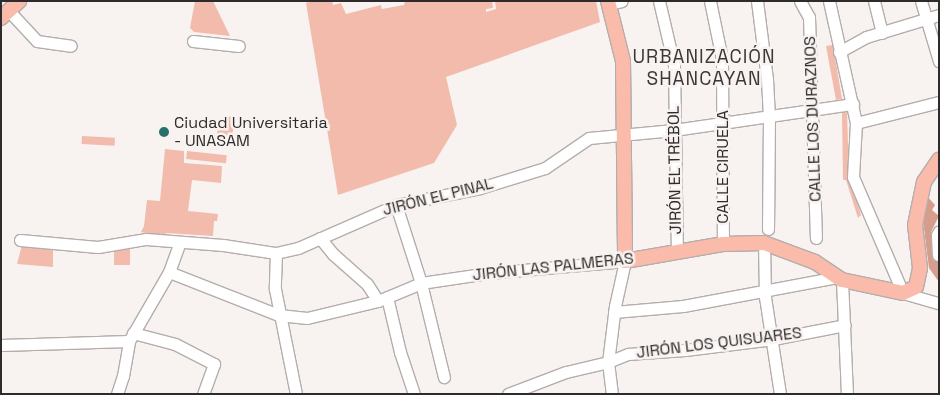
<!DOCTYPE html>
<meta charset="utf-8">
<style>
body{margin:0}
#map{position:relative;width:940px;height:395px;overflow:hidden;background:#f8f2f0;font-family:"Space Grotesk",sans-serif}
div>[style]{position:absolute}
[style*='--x']{left:calc(var(--x)*1px);top:calc(var(--y)*1px);width:calc(var(--w)*1px);rotate:calc(var(--a)*1deg)}
.green>*{inset:0;background:#f2bbac;transform-origin:0 0}
.forest>*{inset:0;background:#d79d8c}
.roads{filter:drop-shadow(1px 0 #b3aeac) drop-shadow(-1px 0 #b3aeac) drop-shadow(0 1px #b3aeac) drop-shadow(0 -1px #b3aeac)}
.minor>*{height:11px;margin:-5.5px;padding:0 5.5px;transform-origin:5.5px;border-radius:5.5px;background:#fff}
.major>*{height:14px;margin:-7px;padding:0 7px;transform-origin:7px;border-radius:7px;background:#fbbbaa}
.dots>*{width:14px;height:14px;translate:-50% -50%;box-sizing:border-box;border:2px solid #f8f2f0;border-radius:50%}
span{translate:-50% -50%;white-space:nowrap;text-align:center;line-height:1.15;-webkit-text-stroke:5px #f8f2f0;paint-order:stroke}
.street-label{font-size:16px;color:#2d2b2b}
.poi-label{font-size:16px;color:#2d2b2b}
.left{translate:0 -50%;text-align:left}
.quarter-label{font-size:19px;color:#3c3836;letter-spacing:1px}
.frame{position:absolute;inset:0;border:2px solid #2d2b2b;pointer-events:none}
</style>
<div id="map">
<div class="green">
<i style="clip-path:polygon(195px 1px,213px 1px,230px 36px,194px 32px,190px 28px)"></i>
<i style="clip-path:polygon(313px 1px,332px 1px,333px 5px,341px 3px,346px 14px,381px 5px,382px 9px,404px 5px,405px 1px,492px 1px,493px 8px,486px 9px,486px 12px,496px 9px,495px 1px,596px 1px,600px 22px,446px 77px,457px 125px,434px 163px,338px 195px,306px 3px)"></i>
<i style="clip-path:polygon(833px 45px,842px 99px,836px 100px,826px 46px)"></i>
<i style="clip-path:polygon(847px 112px,849px 175px,861px 215px,858px 218px,846px 180px,843px 180px,842px 113px)"></i>
<i style="clip-path:polygon(227px 116px,235px 118px,231px 142px,216px 140px,219px 119px,226px 120px)"></i>
<i style="left:82px;top:136px;width:33px;height:8px;rotate:3deg"></i>
<i style="clip-path:polygon(165px 149px,184px 151px,184px 163px,222px 166px,221px 183px,192px 180px,188px 211px,218px 214px,217px 221px,214px 221px,213px 236px,166px 233px,165px 237px,146px 236px,146px 233px,141px 232px,144px 226px,147px 200px,160px 201px)"></i>
<i style="left:187px;top:151px;width:40px;height:8px;rotate:6deg"></i>
<i style="clip-path:polygon(22px 245px,53px 249px,53px 267px,17px 264px)"></i>
<i style="left:130px;top:248px;width:17px;height:16px;rotate:90deg"></i>
</div>
<div class="forest">
<i style="clip-path:polygon(927px 196px,935px 205px,932px 210px,939px 216px,931px 232px,932px 256px,934px 261px,939px 261px,939px 282px,929px 268px,926px 245px,923px 220px)"></i>
</div>
<div class="roads">
<div class="minor">
<i style="--x:659;--y:1;--w:66;--a:76.8"></i>
<i style="--x:674;--y:65;--w:186;--a:89.1"></i>
<i style="--x:710;--y:1;--w:59;--a:78.3"></i>
<i style="--x:722;--y:59;--w:185;--a:89.7"></i>
<i style="--x:757;--y:1;--w:79;--a:82.7"></i>
<i style="--x:767;--y:79;--w:38;--a:87"></i>
<i style="--x:769;--y:117;--w:112;--a:90.5"></i>
<i style="--x:800;--y:1;--w:18;--a:61"></i>
<i style="--x:809;--y:17;--w:221;--a:88.2"></i>
<i style="--x:829;--y:1;--w:125;--a:77.5"></i>
<i style="--x:856;--y:123;--w:54;--a:93.2"></i>
<i style="--x:853;--y:177;--w:126;--a:66.7"></i>
<i style="--x:903;--y:293;--w:37;--a:16"></i>
<i style="--x:874;--y:1;--w:33;--a:76"></i>
<i style="--x:921;--y:1;--w:63;--a:73.3"></i>
<i style="--x:609;--y:4;--w:13;--a:-13"></i>
<i style="--x:9;--y:11;--w:41;--a:47"></i>
<i style="--x:37;--y:41;--w:34;--a:8"></i>
<i style="--x:193;--y:41;--w:46;--a:6.2"></i>
<i style="--x:839;--y:52;--w:31;--a:-29"></i>
<i style="--x:866;--y:37;--w:76;--a:-16.8"></i>
<i style="--x:856;--y:123;--w:86;--a:-14.2"></i>
<i style="--x:396;--y:205;--w:82;--a:72.2"></i>
<i style="--x:421;--y:283;--w:97;--a:76.3"></i>
<i style="--x:320;--y:238;--w:21;--a:51"></i>
<i style="--x:333;--y:254;--w:45;--a:41.4"></i>
<i style="--x:367;--y:284;--w:20;--a:57"></i>
<i style="--x:20;--y:240;--w:78;--a:5.1"></i>
<i style="--x:98;--y:247;--w:49;--a:-9.5"></i>
<i style="--x:146;--y:239;--w:77;--a:4.5"></i>
<i style="--x:223;--y:245;--w:54;--a:8.6"></i>
<i style="--x:276;--y:253;--w:23;--a:-13"></i>
<i style="--x:298;--y:248;--w:107;--a:-23.7"></i>
<i style="--x:396;--y:205;--w:86;--a:-11.4"></i>
<i style="--x:480;--y:188;--w:68;--a:-17.1"></i>
<i style="--x:545;--y:168;--w:53;--a:-34.3"></i>
<i style="--x:589;--y:138;--w:85;--a:-5.4"></i>
<i style="--x:674;--y:130;--w:181;--a:-8.3"></i>
<i style="--x:764;--y:243;--w:54;--a:88.9"></i>
<i style="--x:765;--y:297;--w:98;--a:81.2"></i>
<i style="--x:276;--y:253;--w:36;--a:92"></i>
<i style="--x:275;--y:289;--w:107;--a:78.7"></i>
<i style="--x:938;--y:255;--w:20;--a:-93"></i>
<i style="--x:937;--y:235;--w:4;--a:-63"></i>
<i style="--x:169;--y:272;--w:118;--a:21.4"></i>
<i style="--x:279;--y:315;--w:28;--a:6"></i>
<i style="--x:307;--y:318;--w:73;--a:-13.5"></i>
<i style="--x:378;--y:301;--w:47;--a:-22.7"></i>
<i style="--x:421;--y:283;--w:69;--a:-8.4"></i>
<i style="--x:489;--y:273;--w:137;--a:-5"></i>
<i style="--x:625;--y:261;--w:46;--a:102.5"></i>
<i style="--x:615;--y:306;--w:56;--a:97.1"></i>
<i style="--x:608;--y:362;--w:32;--a:83"></i>
<i style="--x:842;--y:280;--w:114;--a:87.5"></i>
<i style="--x:387;--y:297;--w:57;--a:76.7"></i>
<i style="--x:400;--y:352;--w:44;--a:71.6"></i>
<i style="--x:614;--y:312;--w:69;--a:-5"></i>
<i style="--x:683;--y:306;--w:158;--a:-10.6"></i>
<i style="--x:133;--y:333;--w:43;--a:14.7"></i>
<i style="--x:175;--y:344;--w:44;--a:27.1"></i>
<i style="--x:214;--y:364;--w:32;--a:110"></i>
<i style="--x:1;--y:345;--w:128;--a:-1.8"></i>
<i style="--x:117;--y:394;--w:19;--a:-72"></i>
<i style="--x:123;--y:376;--w:36;--a:-80"></i>
<i style="--x:129;--y:341;--w:80;--a:-59.9"></i>
<i style="--x:169;--y:272;--w:32;--a:-70"></i>
<i style="--x:508;--y:394;--w:62;--a:-20.8"></i>
<i style="--x:566;--y:372;--w:43;--a:-13.4"></i>
<i style="--x:608;--y:362;--w:22;--a:-22"></i>
<i style="--x:628;--y:354;--w:57;--a:-4"></i>
<i style="--x:685;--y:350;--w:89;--a:-7.1"></i>
<i style="--x:773;--y:339;--w:73;--a:-11"></i>
</div>
<div class="major">
<i style="--x:608;--y:1;--w:62;--a:76"></i>
<i style="--x:623;--y:61;--w:200;--a:89.4"></i>
<i style="--x:625;--y:261;--w:99;--a:-9.8"></i>
<i style="--x:723;--y:244;--w:41;--a:-1.4"></i>
<i style="--x:764;--y:243;--w:54;--a:20.4"></i>
<i style="--x:815;--y:262;--w:32;--a:34"></i>
<i style="--x:842;--y:280;--w:62;--a:12"></i>
<i style="--x:903;--y:293;--w:14;--a:-25"></i>
<i style="--x:916;--y:287;--w:19;--a:-78"></i>
<i style="--x:920;--y:268;--w:43;--a:-96.6"></i>
<i style="--x:915;--y:225;--w:44;--a:-78.2"></i>
<i style="--x:924;--y:182;--w:27;--a:-56"></i>
<i style="--x:1;--y:18;--w:25;--a:-43"></i>
</div>
</div>
<div class="dots">
<i style="left:164px;top:132px;background:#287069"></i>
</div>
<div class="street-label">
<span style="left:813px;top:119px;rotate:-92deg">CALLE LOS DURAZNOS</span>
<span style="left:723px;top:167px;rotate:-90deg">CALLE CIRUELA</span>
<span style="left:675px;top:170px;rotate:-91deg">JIRÓN EL TRÉBOL</span>
<span style="left:438px;top:197px;rotate:-14deg">JIRÓN EL PINAL</span>
<span style="left:553px;top:267px;rotate:-6deg">JIRÓN LAS PALMERAS</span>
<span style="left:719px;top:343px;rotate:-7deg">JIRÓN LOS QUISUARES</span>
</div>
<div class="poi-label">
<span class="left" style="left:174px;top:132px">Ciudad Universitaria<br>- UNASAM</span>
</div>
<div class="quarter-label">
<span style="left:704px;top:68px">URBANIZACIÓN<br>SHANCAYAN</span>
</div>
<div class="frame"></div>
</div>
